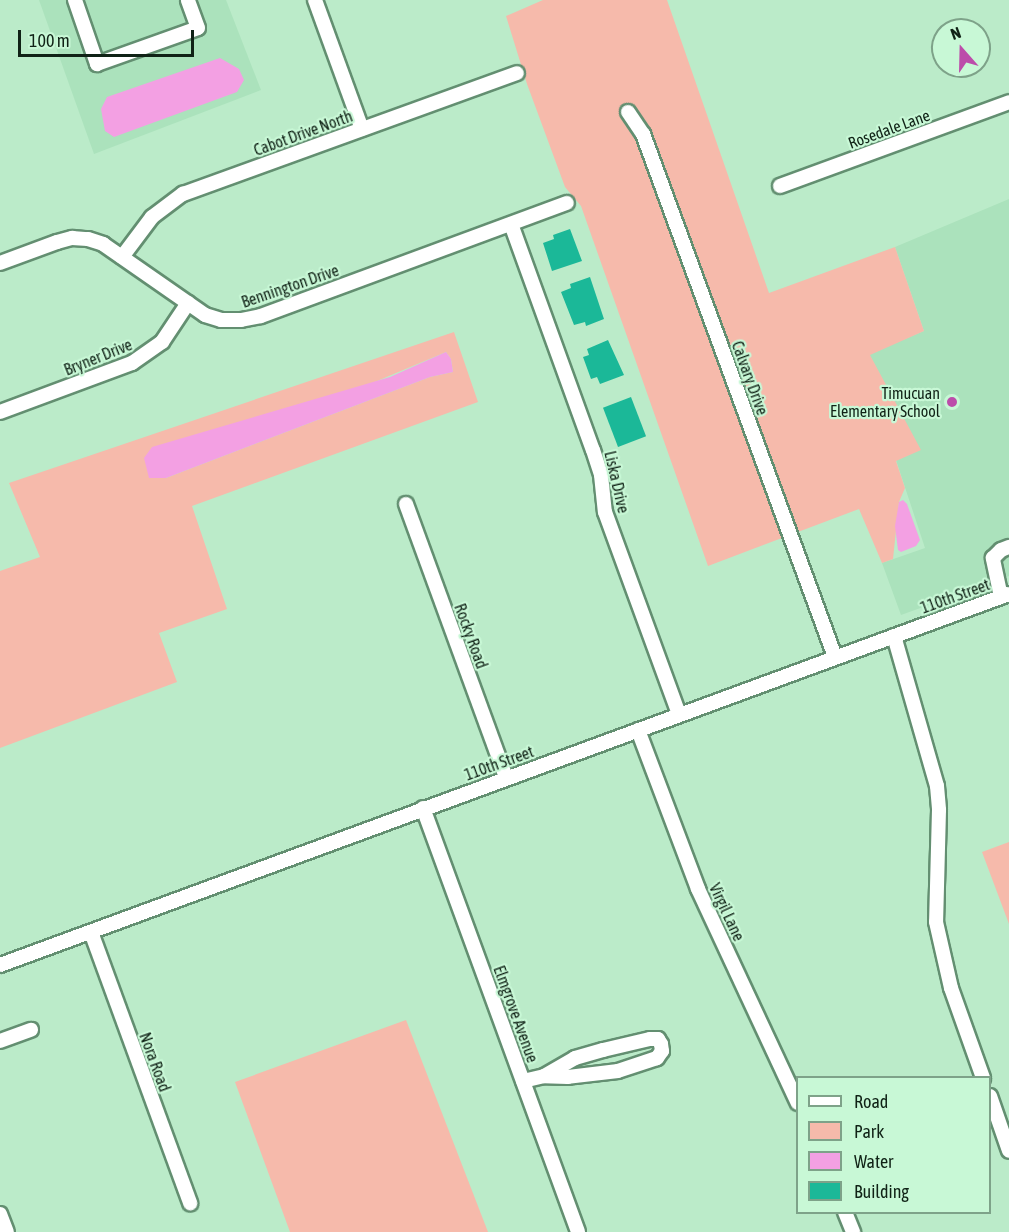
<!DOCTYPE html>
<style>
body{margin:0}
#map{position:relative;width:1009px;height:1232px;overflow:hidden;background:#bbebc9;font-family:"Asap Condensed",sans-serif}
div>[style]{position:absolute}
[style*='--x']{left:calc(var(--x)*1px);top:calc(var(--y)*1px);width:calc(var(--w)*1px);rotate:calc(var(--a)*1deg)}
.built>*{inset:0;background:#abe2bc}
.green>*{inset:0;background:#f6baab}
.water>*{inset:0;background:#f3a0e3}
.building>*{inset:0;background:#1bb898;transform-origin:0 0}
.roads{filter:drop-shadow(2px 0 #638f71) drop-shadow(-2px 0 #638f71) drop-shadow(0 2px #638f71) drop-shadow(0 -2px #638f71)}
.minor>*{height:14px;margin:-7px;padding:0 7px;transform-origin:7px;border-radius:7px;background:#fff}
.dots>*{width:16px;height:16px;translate:-50% -50%;box-sizing:border-box;border:3px solid #c8f8d6;border-radius:50%}
span{translate:-50% -50%;white-space:nowrap;text-align:center;line-height:1.15;-webkit-text-stroke:4.5px #c8f8d6;paint-order:stroke}
.street-label{font-size:16px;color:#102216}
.poi-label{font-size:16px;color:#102216}
.right{translate:-100% -50%;text-align:right}
.legend{position:absolute;left:796px;top:1076px;width:195px;height:138px;box-sizing:border-box;background:#c8f8d6;border:2px solid #7ea289;margin:0;padding:8px 10px;list-style:none;font-size:18px;color:#102216}
.legend li{display:flex;align-items:center;gap:12px;height:30px}
.legend b{width:30px;border:2px solid #7ea289}
.north{position:absolute;left:931px;top:18px;width:60px;height:60px;box-sizing:border-box;background:#c8f8d6;border:2px solid #7ea289;border-radius:50%;rotate:340deg;font-size:16px;font-weight:700;line-height:24px;text-align:center;color:#102216}
.north::after{content:'';display:block;margin:auto;width:21px;height:27px;background:#bc4daa;clip-path:polygon(50% 0,100% 100%,50% 72%,0 100%)}
.scale{position:absolute;left:18px;top:30px;width:176px;height:27px;box-sizing:border-box;border:3px solid #102216;border-top:0;padding-left:8px;font-size:18px;line-height:21px;white-space:nowrap;color:#102216;-webkit-text-stroke:4px #c8f8d6;paint-order:stroke}
</style>
<div id="map">
<div class="built">
<i style="clip-path:polygon(39px 0,226px 0,261px 90px,94px 154px)"></i>
<i style="clip-path:polygon(1009px 199px,1009px 576px,901px 615px,882px 563px,925px 548px,896px 460px,920px 450px,869px 354px,924px 331px,895px 247px)"></i>
</div>
<div class="green">
<i style="clip-path:polygon(543px 0,667px 0,769px 293px,895px 247px,924px 331px,870px 355px,921px 450px,896px 461px,905px 488px,899px 502px,893px 559px,882px 563px,859px 509px,708px 566px,581px 206px,565px 187px,527px 84px,506px 16px)"></i>
<i style="clip-path:polygon(evenodd,454px 332px,478px 402px,192px 506px,227px 609px,159px 633px,177px 682px,0 748px,0 571px,40px 557px,9px 483px,454px 332px,446px 352px,451px 359px,453px 372px,430px 377px,166px 478px,149px 477px,446px 352px)"></i>
<i style="clip-path:polygon(1009px 842px,1009px 924px,982px 852px)"></i>
<i style="clip-path:polygon(406px 1020px,488px 1232px,290px 1232px,235px 1082px)"></i>
</div>
<div class="water">
<i style="clip-path:polygon(220px 58px,239px 69px,244px 80px,237px 92px,114px 137px,105px 131px,101px 109px,107px 97px)"></i>
<i style="clip-path:polygon(446px 352px,451px 359px,453px 372px,430px 377px,166px 478px,149px 478px,144px 458px,152px 447px,390px 377px)"></i>
<i style="clip-path:polygon(903px 500px,907px 504px,920px 540px,916px 546px,901px 552px,898px 550px,895px 526px,899px 502px)"></i>
</div>
<div class="building">
<i style="clip-path:polygon(570px 229px,582px 261px,552px 271px,543px 243px,554px 239px,553px 235px)"></i>
<i style="clip-path:polygon(590px 277px,604px 319px,586px 326px,585px 322px,574px 325px,561px 292px,571px 288px,570px 284px)"></i>
<i style="clip-path:polygon(608px 340px,624px 375px,600px 384px,597px 377px,591px 379px,583px 357px,589px 355px,587px 349px)"></i>
<i style="left:631px;top:397px;width:42px;height:30px;rotate:69deg"></i>
</div>
<div class="roads">
<div class="minor">
<i style="--x:75;--y:0;--w:68;--a:71"></i>
<i style="--x:97;--y:64;--w:107;--a:-19.6"></i>
<i style="--x:198;--y:28;--w:30;--a:-110"></i>
<i style="--x:315;--y:0;--w:137;--a:70"></i>
<i style="--x:628;--y:112;--w:27;--a:56"></i>
<i style="--x:643;--y:134;--w:557;--a:69.84"></i>
<i style="--x:780;--y:186;--w:244;--a:-20.1"></i>
<i style="--x:511;--y:224;--w:240;--a:70.1"></i>
<i style="--x:593;--y:450;--w:26;--a:72"></i>
<i style="--x:601;--y:475;--w:37;--a:84"></i>
<i style="--x:605;--y:512;--w:215;--a:69.9"></i>
<i style="--x:122;--y:257;--w:50;--a:-53.1"></i>
<i style="--x:152;--y:217;--w:39;--a:-37"></i>
<i style="--x:183;--y:194;--w:355;--a:-19.9"></i>
<i style="--x:0;--y:263;--w:61;--a:-20.2"></i>
<i style="--x:57;--y:242;--w:16;--a:-15"></i>
<i style="--x:72;--y:238;--w:16;--a:4"></i>
<i style="--x:88;--y:239;--w:16;--a:18"></i>
<i style="--x:103;--y:244;--w:124;--a:34.8"></i>
<i style="--x:205;--y:315;--w:17;--a:17"></i>
<i style="--x:221;--y:320;--w:20;--a:0"></i>
<i style="--x:241;--y:320;--w:20;--a:-11"></i>
<i style="--x:261;--y:316;--w:326;--a:-20.3"></i>
<i style="--x:0;--y:412;--w:141;--a:-20.4"></i>
<i style="--x:132;--y:363;--w:37;--a:-35"></i>
<i style="--x:162;--y:342;--w:47;--a:-56.3"></i>
<i style="--x:406;--y:504;--w:292;--a:69.9"></i>
<i style="--x:1001;--y:597;--w:40;--a:-102"></i>
<i style="--x:993;--y:558;--w:11;--a:-45"></i>
<i style="--x:1001;--y:550;--w:9;--a:-21"></i>
<i style="--x:894;--y:636;--w:156;--a:74"></i>
<i style="--x:937;--y:786;--w:24;--a:85"></i>
<i style="--x:939;--y:810;--w:112;--a:91.5"></i>
<i style="--x:936;--y:922;--w:68;--a:77.2"></i>
<i style="--x:951;--y:988;--w:96;--a:70.4"></i>
<i style="--x:638;--y:730;--w:170;--a:69.3"></i>
<i style="--x:698;--y:889;--w:236;--a:65"></i>
<i style="--x:423;--y:808;--w:451;--a:69.9"></i>
<i style="--x:91;--y:932;--w:289;--a:69.9"></i>
<i style="--x:0;--y:965;--w:1075;--a:-20.19"></i>
<i style="--x:0;--y:1041;--w:33;--a:-20"></i>
<i style="--x:523;--y:1081;--w:22;--a:-13"></i>
<i style="--x:544;--y:1076;--w:36;--a:-30"></i>
<i style="--x:575;--y:1058;--w:29;--a:-16"></i>
<i style="--x:603;--y:1050;--w:48;--a:-13.2"></i>
<i style="--x:650;--y:1039;--w:8;--a:0"></i>
<i style="--x:658;--y:1039;--w:6;--a:59"></i>
<i style="--x:661;--y:1044;--w:7;--a:82"></i>
<i style="--x:662;--y:1051;--w:9;--a:126"></i>
<i style="--x:657;--y:1058;--w:41;--a:161.6"></i>
<i style="--x:618;--y:1071;--w:50;--a:173.2"></i>
<i style="--x:568;--y:1077;--w:24;--a:-178"></i>
<i style="--x:990;--y:1096;--w:58;--a:70.9"></i>
<i style="--x:845;--y:1212;--w:22;--a:68"></i>
<i style="--x:0;--y:1214;--w:19;--a:69"></i>
</div>
</div>
<div class="dots">
<i style="left:952px;top:402px;background:#bc4daa"></i>
</div>
<div class="street-label">
<span style="left:889px;top:129px;rotate:-20deg">Rosedale Lane</span>
<span style="left:303px;top:133px;rotate:-20deg">Cabot Drive North</span>
<span style="left:290px;top:286px;rotate:-19deg">Bennington Drive</span>
<span style="left:98px;top:357px;rotate:-22deg">Bryner Drive</span>
<span style="left:750px;top:378px;rotate:70deg">Calvary Drive</span>
<span style="left:617px;top:482px;rotate:77deg">Liska Drive</span>
<span style="left:955px;top:596px;rotate:-20deg">110th Street</span>
<span style="left:471px;top:636px;rotate:70deg">Rocky Road</span>
<span style="left:499px;top:763px;rotate:-20deg">110th Street</span>
<span style="left:727px;top:912px;rotate:65deg">Virgil Lane</span>
<span style="left:516px;top:1014px;rotate:70deg">Elmgrove Avenue</span>
<span style="left:155px;top:1062px;rotate:70deg">Nora Road</span>
</div>
<div class="poi-label">
<span class="right" style="left:940px;top:402px">Timucuan<br>Elementary School</span>
</div>
<ul class="legend">
<li><b style="height:8px;background:#fff"></b>Road</li>
<li><b style="height:16px;background:#f6baab"></b>Park</li>
<li><b style="height:16px;background:#f3a0e3"></b>Water</li>
<li><b style="height:16px;background:#1bb898"></b>Building</li>
</ul>
<div class="north">N</div>
<div class="scale">100 m</div>
</div>
